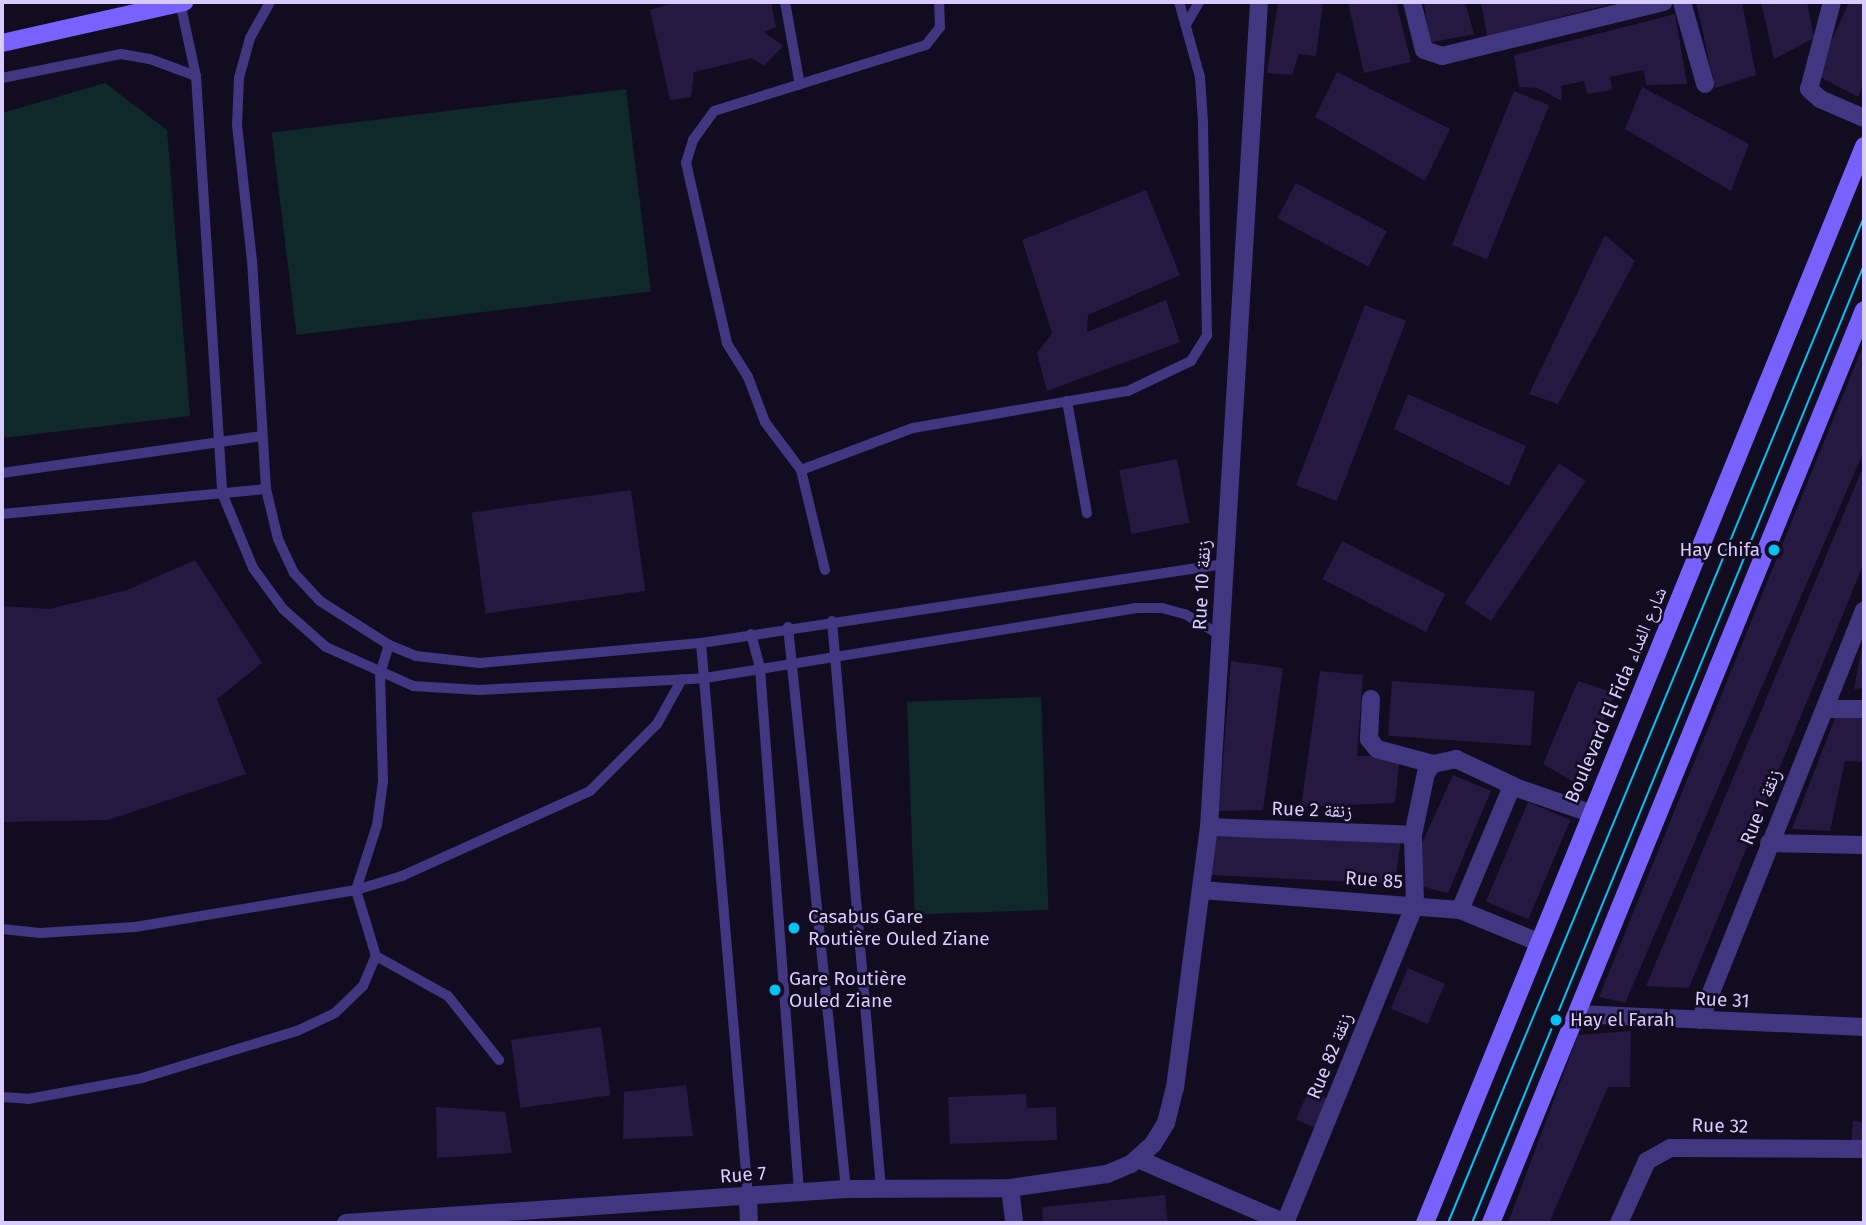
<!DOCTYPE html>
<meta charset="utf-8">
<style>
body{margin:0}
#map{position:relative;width:1866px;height:1225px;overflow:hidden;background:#120c20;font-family:"Fira Sans","Noto Naskh Arabic",sans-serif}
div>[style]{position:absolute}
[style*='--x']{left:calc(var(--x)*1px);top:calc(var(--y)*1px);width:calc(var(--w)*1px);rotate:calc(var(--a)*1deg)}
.green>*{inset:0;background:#0f282a;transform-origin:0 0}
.building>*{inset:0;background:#251841;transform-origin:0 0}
.lane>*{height:10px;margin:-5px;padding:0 5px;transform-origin:5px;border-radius:5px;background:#413680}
.street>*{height:18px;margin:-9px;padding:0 9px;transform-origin:9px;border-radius:9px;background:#413680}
.secondary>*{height:18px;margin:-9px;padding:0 9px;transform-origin:9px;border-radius:9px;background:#7862ff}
.tram>*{height:2px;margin:-1px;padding:0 1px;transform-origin:1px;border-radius:1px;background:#00c2f6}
.dots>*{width:19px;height:19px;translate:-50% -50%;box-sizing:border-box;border:4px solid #120c20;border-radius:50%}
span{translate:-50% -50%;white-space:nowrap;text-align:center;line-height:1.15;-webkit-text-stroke:5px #120c20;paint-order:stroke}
.poi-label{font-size:19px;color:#d7cbff}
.right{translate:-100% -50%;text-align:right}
.left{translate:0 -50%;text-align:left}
.street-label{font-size:19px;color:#d7cbff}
.frame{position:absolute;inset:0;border:4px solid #d7cbff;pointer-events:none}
</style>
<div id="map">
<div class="green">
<i style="clip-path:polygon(105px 83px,167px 130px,190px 416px,2px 438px,2px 113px)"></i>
<i style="left:626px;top:89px;width:204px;height:357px;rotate:83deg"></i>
<i style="left:1041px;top:697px;width:213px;height:134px;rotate:88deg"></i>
</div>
<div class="building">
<i style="clip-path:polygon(675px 2px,771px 2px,776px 27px,764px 32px,783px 46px,764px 66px,752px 58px,694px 72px,691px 97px,670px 100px,650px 10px)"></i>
<i style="clip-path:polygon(1278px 2px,1323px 2px,1316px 56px,1299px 54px,1292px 75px,1267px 73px)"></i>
<i style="clip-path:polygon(1348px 2px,1396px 2px,1411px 62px,1364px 73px)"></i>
<i style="clip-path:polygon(1424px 2px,1465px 2px,1474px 34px,1429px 43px)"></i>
<i style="clip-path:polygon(1481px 2px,1614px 2px,1615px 3px,1487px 36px)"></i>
<i style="clip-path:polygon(1696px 2px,1742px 2px,1756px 75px,1715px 88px)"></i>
<i style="clip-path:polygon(1761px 2px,1807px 2px,1814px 38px,1774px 59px)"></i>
<i style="clip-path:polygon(1849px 2px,1864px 2px,1864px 82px,1858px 97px,1816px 75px)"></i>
<i style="clip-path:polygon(1675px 14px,1687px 84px,1646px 85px,1644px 70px,1610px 77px,1612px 90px,1587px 94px,1584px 81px,1561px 86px,1562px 101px,1537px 88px,1519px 87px,1514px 55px)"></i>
<i style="clip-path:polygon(1337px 72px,1450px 129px,1425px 181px,1315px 117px)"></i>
<i style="clip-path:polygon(1642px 87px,1749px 144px,1731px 191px,1625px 129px)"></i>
<i style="left:1514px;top:91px;width:38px;height:166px;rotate:22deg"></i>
<i style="left:1296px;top:183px;width:103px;height:40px;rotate:28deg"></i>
<i style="clip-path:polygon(1146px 190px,1180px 275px,1088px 315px,1087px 332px,1166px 300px,1180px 342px,1047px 391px,1037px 353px,1052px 333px,1022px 240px)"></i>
<i style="clip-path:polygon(1605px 235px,1635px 261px,1558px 404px,1529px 394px)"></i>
<i style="left:1365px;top:305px;width:44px;height:193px;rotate:21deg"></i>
<i style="clip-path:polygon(1864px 343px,1864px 451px,1625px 1003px,1599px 997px)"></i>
<i style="clip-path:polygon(1408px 394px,1526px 446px,1509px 486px,1394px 429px)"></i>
<i style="left:1177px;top:459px;width:65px;height:59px;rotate:79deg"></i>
<i style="left:1559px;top:463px;width:32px;height:169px;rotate:34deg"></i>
<i style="clip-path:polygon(1864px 465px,1864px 563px,1689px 988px,1646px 986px)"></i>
<i style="left:631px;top:490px;width:102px;height:161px;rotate:82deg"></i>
<i style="left:1342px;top:541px;width:116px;height:43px;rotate:27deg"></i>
<i style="clip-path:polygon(195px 560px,262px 663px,217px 699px,246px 774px,108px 820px,2px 822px,2px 606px,49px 609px,127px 590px)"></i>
<i style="clip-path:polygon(1863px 641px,1864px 688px,1854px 689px)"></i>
<i style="clip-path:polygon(1231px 661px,1283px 668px,1263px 810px,1219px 811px)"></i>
<i style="clip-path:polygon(1320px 671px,1363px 675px,1357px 756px,1400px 756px,1395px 803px,1301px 807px)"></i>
<i style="left:1392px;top:681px;width:143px;height:55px;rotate:4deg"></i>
<i style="clip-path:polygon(1578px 681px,1615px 693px,1579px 785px,1543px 764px)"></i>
<i style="clip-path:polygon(1864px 712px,1864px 762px,1845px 761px,1830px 831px,1792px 829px,1837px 713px)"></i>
<i style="clip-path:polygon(1453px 775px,1491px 791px,1448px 893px,1420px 886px,1418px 852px)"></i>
<i style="left:1528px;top:802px;width:46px;height:108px;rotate:23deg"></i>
<i style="clip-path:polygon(1213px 837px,1401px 838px,1395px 884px,1212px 875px)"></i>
<i style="left:1408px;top:968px;width:40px;height:44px;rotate:23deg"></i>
<i style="left:601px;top:1027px;width:69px;height:91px;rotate:82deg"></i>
<i style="clip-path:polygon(1631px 1031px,1630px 1087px,1608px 1087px,1549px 1223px,1508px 1223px,1578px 1035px)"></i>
<i style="clip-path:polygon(686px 1085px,693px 1136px,623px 1139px,624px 1092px)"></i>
<i style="left:1309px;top:1090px;width:22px;height:32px;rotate:24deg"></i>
<i style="clip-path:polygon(1026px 1094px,1027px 1108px,1056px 1107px,1057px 1140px,950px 1144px,948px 1097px)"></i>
<i style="clip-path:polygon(436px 1107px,505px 1112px,512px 1153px,437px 1158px)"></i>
<i style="left:1853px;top:1121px;width:11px;height:19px;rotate:5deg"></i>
<i style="clip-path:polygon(1165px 1195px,1168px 1223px,1043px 1223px,1042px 1207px)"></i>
</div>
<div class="lane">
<i style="--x:180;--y:2;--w:76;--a:77.8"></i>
<i style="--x:196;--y:76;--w:418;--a:86.4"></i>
<i style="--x:222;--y:493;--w:81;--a:67.5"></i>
<i style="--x:253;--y:568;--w:51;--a:53.8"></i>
<i style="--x:283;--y:609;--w:57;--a:41.5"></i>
<i style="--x:326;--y:647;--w:95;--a:24.1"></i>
<i style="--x:413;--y:686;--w:66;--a:3.5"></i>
<i style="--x:479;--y:690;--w:226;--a:-3"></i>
<i style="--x:705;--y:678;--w:436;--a:-9.2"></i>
<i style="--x:1135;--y:608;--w:27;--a:0"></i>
<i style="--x:1162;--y:608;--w:24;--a:15"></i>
<i style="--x:1185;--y:614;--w:41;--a:31"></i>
<i style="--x:270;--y:2;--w:41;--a:119.1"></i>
<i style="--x:250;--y:38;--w:41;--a:105.4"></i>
<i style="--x:239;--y:78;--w:47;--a:92.4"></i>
<i style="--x:237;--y:125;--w:136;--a:83.7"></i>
<i style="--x:252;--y:260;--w:229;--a:86.5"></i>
<i style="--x:266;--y:489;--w:51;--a:76.5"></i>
<i style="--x:278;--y:539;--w:38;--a:65"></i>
<i style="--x:294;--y:573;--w:38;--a:47"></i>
<i style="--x:320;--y:601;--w:82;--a:32.5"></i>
<i style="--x:389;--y:645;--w:29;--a:22"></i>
<i style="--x:416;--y:656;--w:64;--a:6.2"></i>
<i style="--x:480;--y:663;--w:222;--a:-5.2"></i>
<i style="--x:701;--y:643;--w:529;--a:-8.59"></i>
<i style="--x:785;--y:2;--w:84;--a:79.8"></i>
<i style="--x:1187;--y:23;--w:24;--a:-60"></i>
<i style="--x:2;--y:78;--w:121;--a:-11.4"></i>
<i style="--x:121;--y:54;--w:29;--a:10"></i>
<i style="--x:150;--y:59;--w:49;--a:20.3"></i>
<i style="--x:1067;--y:401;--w:114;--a:79.9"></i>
<i style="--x:801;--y:470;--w:120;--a:-20.6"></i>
<i style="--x:913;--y:428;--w:218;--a:-9.8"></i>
<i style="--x:1128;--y:391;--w:70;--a:-25.5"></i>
<i style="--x:1191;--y:361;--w:31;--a:-58"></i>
<i style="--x:1207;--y:335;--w:213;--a:-91.1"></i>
<i style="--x:1203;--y:122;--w:45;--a:-93.8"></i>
<i style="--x:1200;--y:77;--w:78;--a:-105.6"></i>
<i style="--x:2;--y:473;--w:262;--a:-8.1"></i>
<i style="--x:2;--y:514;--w:265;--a:-5.4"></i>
<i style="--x:825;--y:570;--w:103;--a:-103.5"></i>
<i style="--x:801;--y:470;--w:60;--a:-126.9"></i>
<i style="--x:765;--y:422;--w:48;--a:-110.7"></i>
<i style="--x:748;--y:377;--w:40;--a:-122"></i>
<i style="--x:727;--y:343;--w:185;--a:-102.8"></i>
<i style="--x:686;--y:163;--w:24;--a:-73"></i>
<i style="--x:693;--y:140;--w:36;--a:-54"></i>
<i style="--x:714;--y:111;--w:222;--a:-17.3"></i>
<i style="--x:926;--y:45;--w:23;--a:-52"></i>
<i style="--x:940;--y:27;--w:25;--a:-92"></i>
<i style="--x:832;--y:621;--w:570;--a:85.07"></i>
<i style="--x:788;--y:627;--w:565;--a:84.11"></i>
<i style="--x:751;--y:634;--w:35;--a:75"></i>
<i style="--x:760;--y:668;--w:525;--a:85.74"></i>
<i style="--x:701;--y:643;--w:555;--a:85.14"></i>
<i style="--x:2;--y:929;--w:38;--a:6"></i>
<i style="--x:40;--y:933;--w:95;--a:-3.6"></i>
<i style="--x:135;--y:927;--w:224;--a:-9.5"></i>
<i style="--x:356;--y:890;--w:48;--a:-16.9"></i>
<i style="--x:402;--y:876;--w:206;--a:-24.3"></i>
<i style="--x:590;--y:791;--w:95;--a:-45"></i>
<i style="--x:657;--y:724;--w:51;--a:-60.9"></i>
<i style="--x:376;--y:956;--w:82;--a:29.1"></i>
<i style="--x:448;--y:996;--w:82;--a:51.4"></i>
<i style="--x:2;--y:1097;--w:26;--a:4"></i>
<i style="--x:28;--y:1099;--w:116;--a:-10.4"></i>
<i style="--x:142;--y:1078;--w:162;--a:-16.9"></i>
<i style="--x:297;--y:1031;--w:42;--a:-25.3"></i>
<i style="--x:335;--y:1013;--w:39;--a:-44"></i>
<i style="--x:363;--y:986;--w:33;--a:-67"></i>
<i style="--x:376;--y:956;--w:69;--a:-106.9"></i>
<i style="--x:356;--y:890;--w:68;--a:-72.1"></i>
<i style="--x:377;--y:825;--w:44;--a:-82.2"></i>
<i style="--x:383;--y:781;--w:107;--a:-91.6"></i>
<i style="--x:380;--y:674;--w:30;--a:-73"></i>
</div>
<div class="street">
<i style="--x:1412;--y:2;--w:49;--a:76"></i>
<i style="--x:1424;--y:50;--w:19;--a:18"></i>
<i style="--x:1442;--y:56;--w:228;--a:-13.7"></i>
<i style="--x:1682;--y:2;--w:85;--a:74.3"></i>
<i style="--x:1832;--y:2;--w:90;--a:104.8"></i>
<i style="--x:1809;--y:89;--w:15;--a:42"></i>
<i style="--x:1820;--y:99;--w:48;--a:23.4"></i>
<i style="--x:1371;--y:699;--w:40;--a:92.9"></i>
<i style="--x:1369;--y:739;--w:13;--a:51"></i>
<i style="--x:1377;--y:749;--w:58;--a:15"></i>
<i style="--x:1433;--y:764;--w:24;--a:-12"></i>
<i style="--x:1456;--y:759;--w:71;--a:25.1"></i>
<i style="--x:1520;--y:789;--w:74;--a:18.9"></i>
<i style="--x:1825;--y:709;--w:39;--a:0"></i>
<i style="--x:1209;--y:827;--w:204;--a:2.2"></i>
<i style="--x:1769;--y:843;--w:95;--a:1.2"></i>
<i style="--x:1201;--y:890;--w:260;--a:4.4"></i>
<i style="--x:1460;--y:910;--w:84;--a:22.3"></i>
<i style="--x:1460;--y:910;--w:134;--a:-67.2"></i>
<i style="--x:1578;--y:1014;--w:286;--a:2.6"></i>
<i style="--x:1700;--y:1020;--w:441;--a:-68.2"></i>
<i style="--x:1138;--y:1159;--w:160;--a:23.5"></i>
<i style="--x:1010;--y:1188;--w:35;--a:83"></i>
<i style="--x:748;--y:1196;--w:27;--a:88"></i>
<i style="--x:346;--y:1223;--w:501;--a:-3.89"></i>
<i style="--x:846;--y:1189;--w:164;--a:-0.3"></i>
<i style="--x:1010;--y:1188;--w:98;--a:-8.2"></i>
<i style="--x:1107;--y:1174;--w:26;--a:-23"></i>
<i style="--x:1131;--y:1164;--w:30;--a:-42"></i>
<i style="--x:1153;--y:1144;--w:25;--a:-58"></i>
<i style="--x:1166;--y:1123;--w:36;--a:-76"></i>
<i style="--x:1175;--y:1088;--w:263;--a:-82.6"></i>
<i style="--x:1209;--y:827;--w:827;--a:-86.53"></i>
<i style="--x:1285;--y:1223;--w:344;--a:-67.8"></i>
<i style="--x:1415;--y:904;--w:69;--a:-91.7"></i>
<i style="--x:1413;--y:835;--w:63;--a:-78.2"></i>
<i style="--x:1426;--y:773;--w:11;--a:-52"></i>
<i style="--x:1619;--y:1223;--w:68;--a:-65.7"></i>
<i style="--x:1647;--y:1161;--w:26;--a:-29"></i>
<i style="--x:1670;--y:1148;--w:194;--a:0.3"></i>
</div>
<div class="secondary">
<i style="--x:2;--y:43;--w:187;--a:-12.7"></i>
<i style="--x:1425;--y:1223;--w:1163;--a:-67.82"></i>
<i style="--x:1491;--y:1223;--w:986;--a:-67.78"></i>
</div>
<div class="tram">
<i style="--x:1448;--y:1223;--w:1089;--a:-67.53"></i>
<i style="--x:1472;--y:1223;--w:1035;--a:-67.75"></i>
</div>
<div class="dots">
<i style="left:1774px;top:550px;background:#00c2f6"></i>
<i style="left:794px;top:928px;background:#00c2f6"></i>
<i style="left:775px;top:990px;background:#00c2f6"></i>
<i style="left:1556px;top:1020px;background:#00c2f6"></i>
</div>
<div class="poi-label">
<span class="right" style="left:1760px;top:550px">Hay Chifa</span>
<span class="left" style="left:808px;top:928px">Casabus Gare<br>Routière Ouled Ziane</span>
<span class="left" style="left:789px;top:990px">Gare Routière<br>Ouled Ziane</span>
<span class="left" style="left:1570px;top:1020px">Hay el Farah</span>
</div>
<div class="street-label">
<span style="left:1202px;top:585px;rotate:-87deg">Rue 10 زنقة</span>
<span style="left:1616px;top:695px;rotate:-67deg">Boulevard El Fida شارع الفداء</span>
<span style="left:1761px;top:807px;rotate:-68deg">Rue 1 زنقة</span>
<span style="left:1312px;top:810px;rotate:2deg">Rue 2 زنقة</span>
<span style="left:1374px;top:880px;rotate:4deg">Rue 85</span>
<span style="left:1722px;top:1000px;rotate:3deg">Rue 31</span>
<span style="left:1330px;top:1056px;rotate:-68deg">Rue 82 زنقة</span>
<span style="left:1720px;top:1126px;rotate:1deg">Rue 32</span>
<span style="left:743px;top:1175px;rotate:-4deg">Rue 7</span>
</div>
<div class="frame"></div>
</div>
